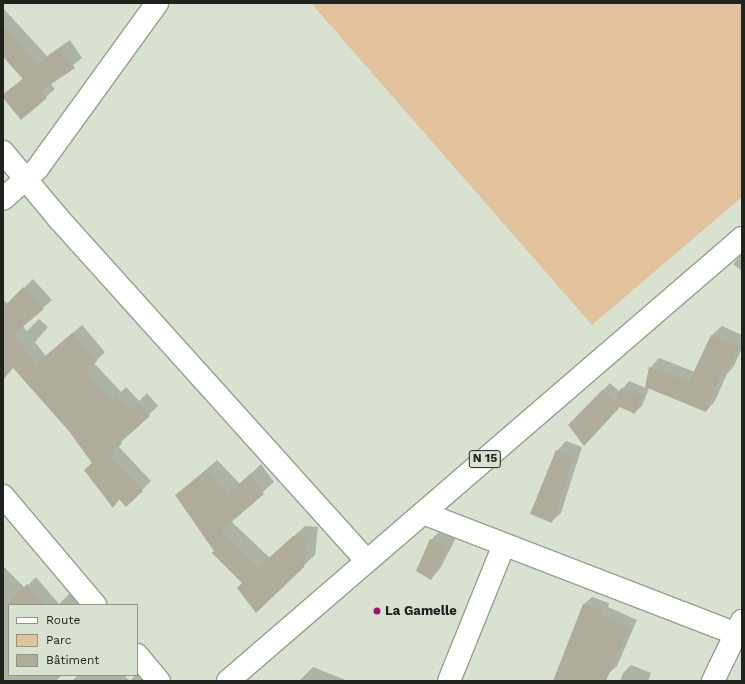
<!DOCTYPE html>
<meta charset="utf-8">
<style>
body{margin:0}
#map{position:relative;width:745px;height:684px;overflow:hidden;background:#d9e2d0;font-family:"Work Sans",sans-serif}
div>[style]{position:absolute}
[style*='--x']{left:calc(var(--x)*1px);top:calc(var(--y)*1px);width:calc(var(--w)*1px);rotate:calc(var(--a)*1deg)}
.green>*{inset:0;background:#e1c29d}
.shadow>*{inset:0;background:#0003}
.building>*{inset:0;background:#afac9a}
.roads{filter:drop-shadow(1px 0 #97a08f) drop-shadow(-1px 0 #97a08f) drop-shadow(0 1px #97a08f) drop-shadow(0 -1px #97a08f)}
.minor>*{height:22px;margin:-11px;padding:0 11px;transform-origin:11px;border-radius:11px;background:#fff}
.major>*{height:22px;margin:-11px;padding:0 11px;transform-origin:11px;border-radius:11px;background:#fff}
.dots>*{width:11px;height:11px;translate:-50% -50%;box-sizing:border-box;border:2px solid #d9e2d0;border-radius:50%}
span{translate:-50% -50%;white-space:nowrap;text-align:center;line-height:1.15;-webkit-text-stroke:3px #d9e2d0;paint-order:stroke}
.shield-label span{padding:1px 3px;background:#d9e2d0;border:1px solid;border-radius:3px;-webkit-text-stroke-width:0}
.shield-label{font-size:12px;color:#20231d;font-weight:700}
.poi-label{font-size:13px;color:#20231d;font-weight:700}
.left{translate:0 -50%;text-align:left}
.frame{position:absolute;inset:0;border:4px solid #20231d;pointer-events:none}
.legend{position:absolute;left:8px;top:604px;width:130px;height:72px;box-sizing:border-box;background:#d9e2d0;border:1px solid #8f9688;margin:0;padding:5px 7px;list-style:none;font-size:12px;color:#20231d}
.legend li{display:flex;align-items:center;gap:8px;height:20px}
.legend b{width:20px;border:1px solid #8f9688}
</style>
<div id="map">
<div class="green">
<i style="clip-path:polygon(311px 3px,742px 3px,742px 197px,592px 325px)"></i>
</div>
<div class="shadow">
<i style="clip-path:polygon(3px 8px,47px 56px,70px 40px,82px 58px,50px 83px,55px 89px,21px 119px,3px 97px,23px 78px,3px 56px)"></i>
<i style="clip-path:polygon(742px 254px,742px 271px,733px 264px)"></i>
<i style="clip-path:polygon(33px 279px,52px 300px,23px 326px,27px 331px,39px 319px,48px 327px,35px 342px,46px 356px,82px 325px,105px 352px,94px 363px,121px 392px,126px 387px,139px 401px,147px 393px,158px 406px,121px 441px,122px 443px,119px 447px,151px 481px,126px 506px,120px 499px,114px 506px,93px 463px,69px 430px,13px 367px,3px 378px,3px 302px,5px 301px,8px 304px)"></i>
<i style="clip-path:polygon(722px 326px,742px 335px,742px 348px,734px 366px,727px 374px,715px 401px,706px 411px,649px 388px,642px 406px,634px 413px,620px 406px,569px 425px,610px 383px,620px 392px,629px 381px,646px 388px,650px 368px,659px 358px,695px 372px,712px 335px)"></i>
<i style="clip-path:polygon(566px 441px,582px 447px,561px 513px,551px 522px,557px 451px)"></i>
<i style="clip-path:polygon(217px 460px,240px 484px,261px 464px,274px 482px,231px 521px,270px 558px,305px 526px,318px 527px,315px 555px,303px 566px,243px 583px,216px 551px,177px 495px)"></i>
<i style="clip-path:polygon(441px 530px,456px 538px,440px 569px,431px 579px,431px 540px)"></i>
<i style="clip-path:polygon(3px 566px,25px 588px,36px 577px,59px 604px,73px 590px,86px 605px,9px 605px,9px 675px,62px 675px,56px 681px,3px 681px)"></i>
<i style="clip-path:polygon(592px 597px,609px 603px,608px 607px,637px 620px,617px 666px,609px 673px,580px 681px,554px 681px,584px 604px)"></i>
<i style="clip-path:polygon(631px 665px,651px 673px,648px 681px,620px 681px,623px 673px)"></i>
<i style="clip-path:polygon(313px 667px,348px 681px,299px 681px)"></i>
<i style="clip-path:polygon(139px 671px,158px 681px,72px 681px,78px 675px,124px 675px,130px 681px)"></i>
</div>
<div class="building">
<i style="clip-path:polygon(3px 26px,38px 64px,61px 48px,75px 68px,41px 91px,47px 98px,21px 120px,3px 98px,3px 94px,23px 79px,3px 57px)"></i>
<i style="clip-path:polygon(23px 287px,44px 309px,14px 334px,36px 364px,72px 333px,97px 361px,86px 372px,112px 400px,117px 395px,130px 410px,138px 402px,150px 416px,112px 450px,114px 453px,111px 457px,143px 491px,126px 507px,119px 499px,113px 508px,84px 470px,92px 463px,68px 430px,13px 368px,3px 380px,3px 308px)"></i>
<i style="clip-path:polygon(711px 335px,738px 347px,725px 377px,721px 375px,706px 412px,645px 387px,649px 367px,689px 382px)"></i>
<i style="clip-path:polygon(621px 388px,642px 396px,635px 414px,620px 407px,584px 446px,568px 425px,602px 390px,615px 401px)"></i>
<i style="clip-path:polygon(556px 450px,574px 456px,552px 523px,530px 514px)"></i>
<i style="clip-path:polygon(206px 470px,228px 494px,250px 474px,264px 494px,221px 531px,258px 568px,293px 536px,308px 537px,304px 567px,256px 613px,237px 588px,242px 583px,212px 553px,214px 551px,175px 495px)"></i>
<i style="clip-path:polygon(430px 539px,448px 547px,431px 580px,416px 571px)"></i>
<i style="clip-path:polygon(27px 584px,45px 605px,7px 605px)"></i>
<i style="clip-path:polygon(583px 604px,602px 610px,601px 615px,630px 628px,606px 681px,553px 681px)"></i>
</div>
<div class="roads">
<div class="minor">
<i style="--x:3;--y:152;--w:87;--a:50.1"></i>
<i style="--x:59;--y:219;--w:460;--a:48"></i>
<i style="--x:3;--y:199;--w:45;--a:-41.4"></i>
<i style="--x:37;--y:169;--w:205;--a:-54.1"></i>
<i style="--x:3;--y:496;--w:143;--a:49.8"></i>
<i style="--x:423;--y:513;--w:342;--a:21.1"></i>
<i style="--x:137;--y:655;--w:34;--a:50"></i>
<i style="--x:449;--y:681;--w:147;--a:-68"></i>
<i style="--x:713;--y:681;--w:67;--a:-64.2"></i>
</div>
<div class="major">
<i style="--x:228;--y:681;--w:679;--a:-40.76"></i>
</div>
</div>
<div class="dots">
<i style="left:377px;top:611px;background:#9a176b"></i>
</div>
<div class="shield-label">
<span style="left:485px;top:459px">N 15</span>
</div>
<div class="poi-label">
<span class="left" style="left:385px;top:611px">La Gamelle</span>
</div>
<div class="frame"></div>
<ul class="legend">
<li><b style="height:5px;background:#fff"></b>Route</li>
<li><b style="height:11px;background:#e1c29d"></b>Parc</li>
<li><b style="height:11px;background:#afac9a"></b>Bâtiment</li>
</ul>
</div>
